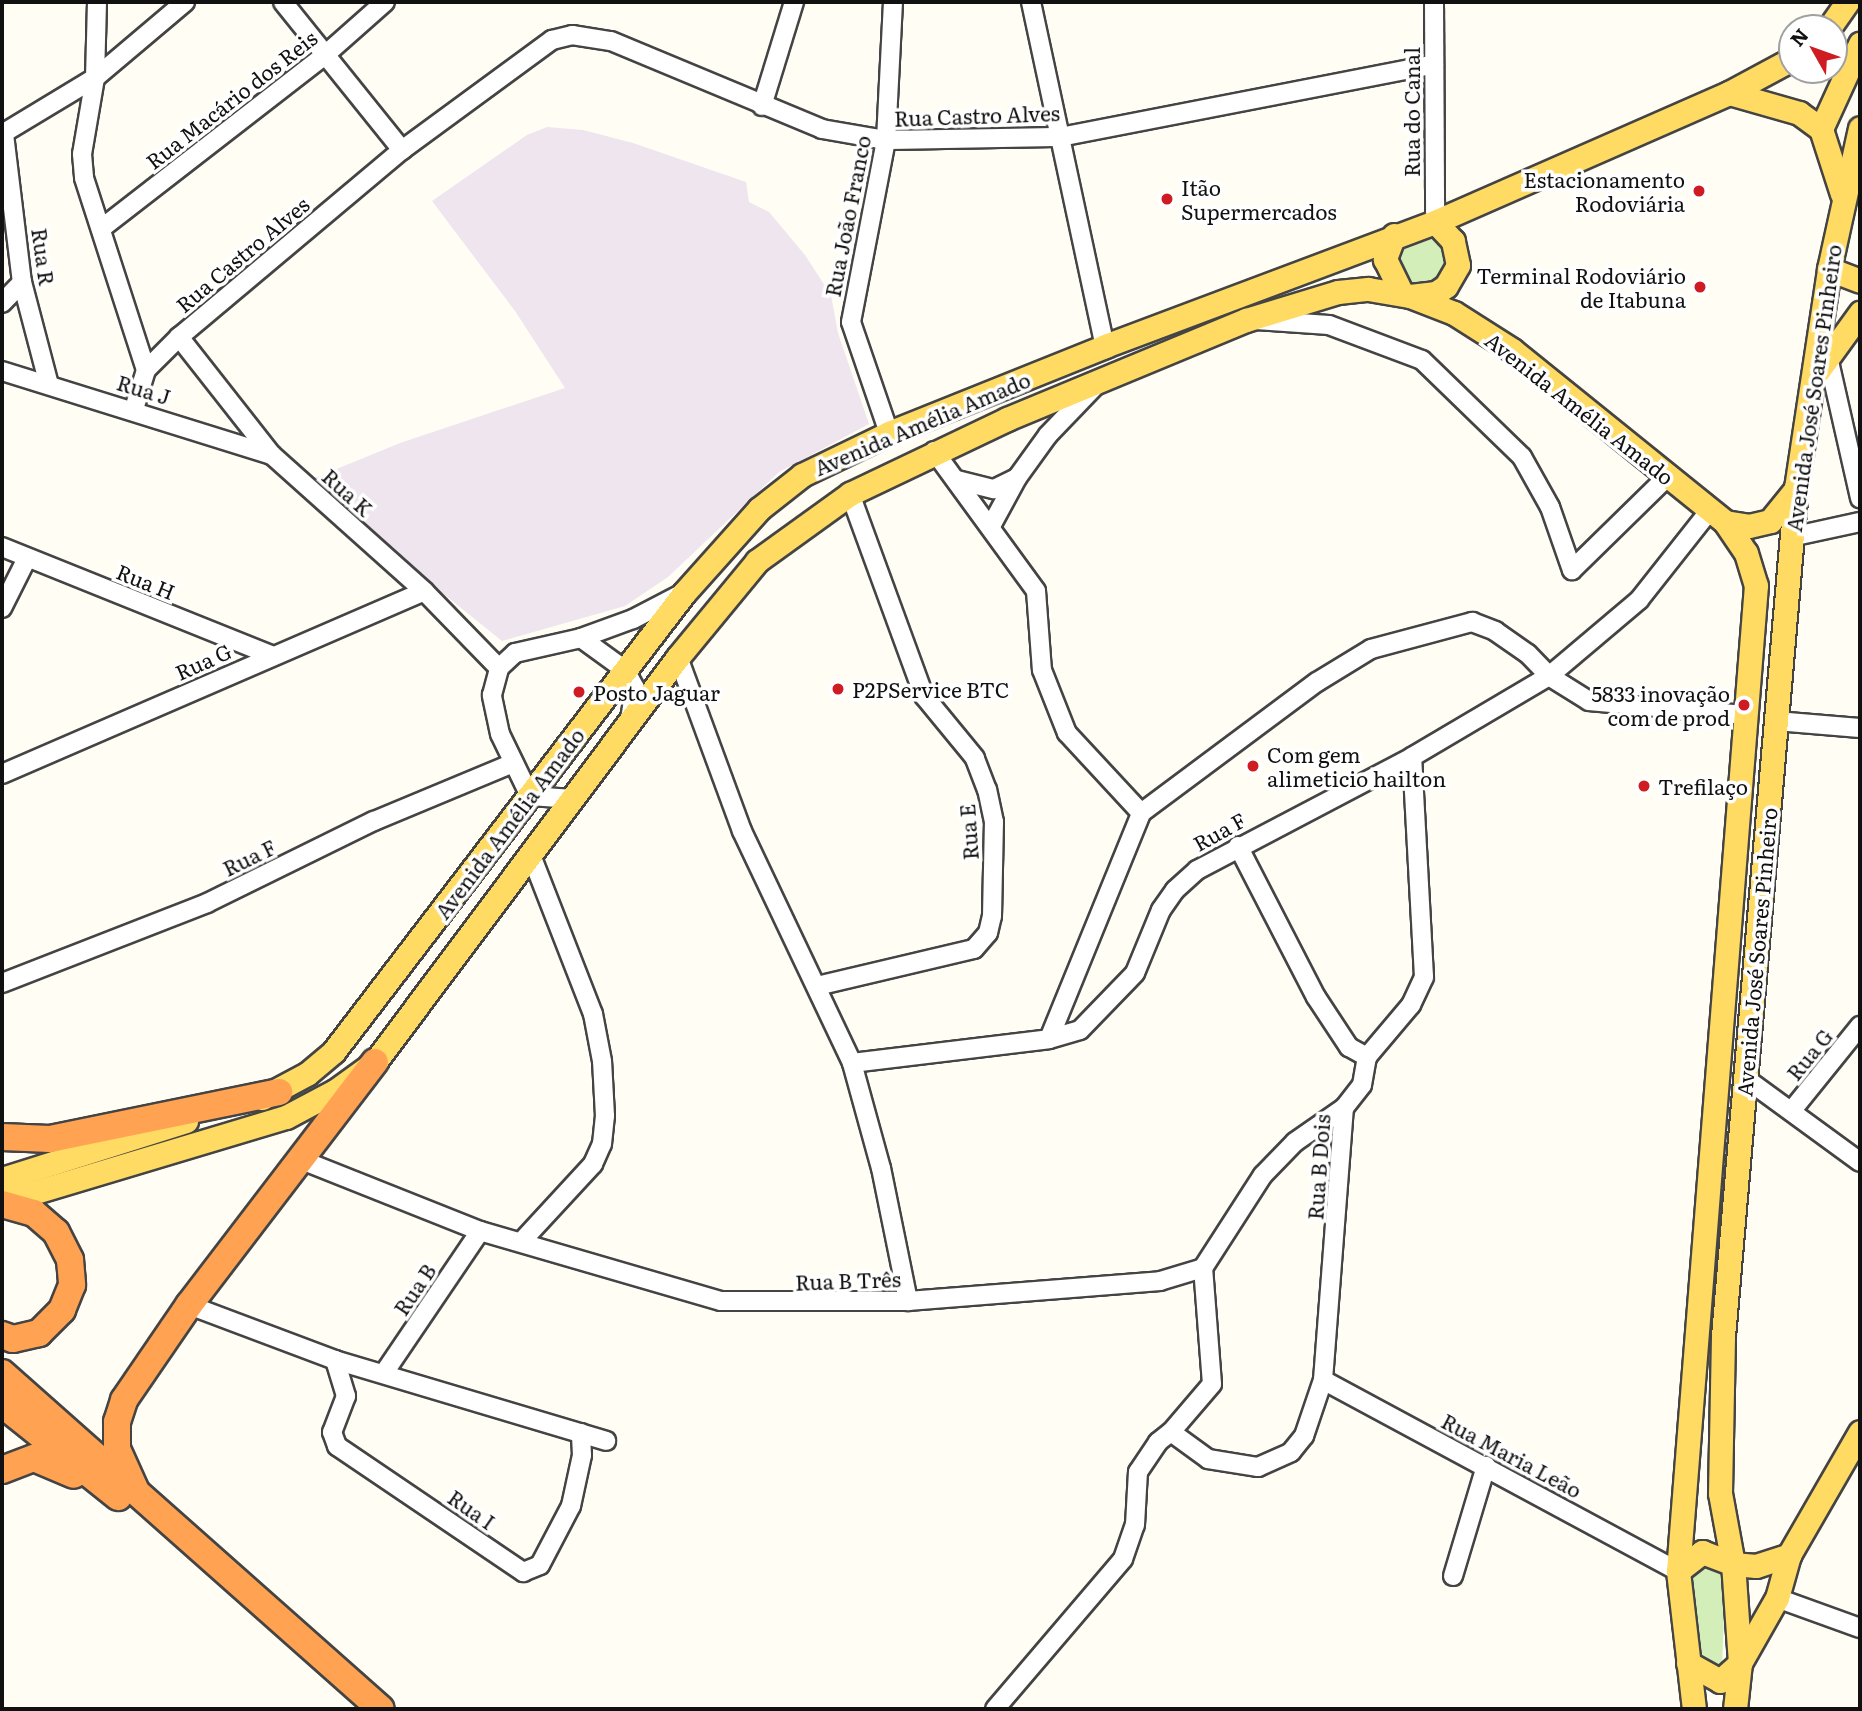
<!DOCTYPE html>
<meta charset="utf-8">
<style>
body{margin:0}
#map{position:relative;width:1862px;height:1711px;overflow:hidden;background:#fffdf4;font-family:Literata,serif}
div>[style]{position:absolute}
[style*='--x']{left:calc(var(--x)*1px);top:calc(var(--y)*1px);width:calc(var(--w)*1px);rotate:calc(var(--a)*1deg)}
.industrial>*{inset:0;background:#eee5ef}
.green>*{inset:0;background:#d4eeba}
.roads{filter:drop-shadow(2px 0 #444) drop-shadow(-2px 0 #444) drop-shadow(0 2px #444) drop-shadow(0 -2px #444)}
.minor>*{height:18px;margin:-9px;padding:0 9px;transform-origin:9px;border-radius:9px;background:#fff}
.major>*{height:23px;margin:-11.5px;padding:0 11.5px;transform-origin:11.5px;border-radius:11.5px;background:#ffdb64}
.highway>*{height:26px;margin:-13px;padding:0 13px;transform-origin:13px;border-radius:13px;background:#ffa353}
.dots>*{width:19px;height:19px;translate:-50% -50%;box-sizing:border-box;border:4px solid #fff;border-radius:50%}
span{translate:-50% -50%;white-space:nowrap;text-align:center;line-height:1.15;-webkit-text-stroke:7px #fff;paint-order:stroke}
.street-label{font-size:21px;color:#111}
.poi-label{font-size:21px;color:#111}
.right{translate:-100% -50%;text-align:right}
.left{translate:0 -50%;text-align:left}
.frame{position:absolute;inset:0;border:4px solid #111;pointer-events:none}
.north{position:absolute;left:1778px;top:14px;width:70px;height:70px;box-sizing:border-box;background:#fff;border:2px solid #a0a0a0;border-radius:50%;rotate:310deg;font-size:19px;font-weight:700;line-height:28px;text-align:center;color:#111}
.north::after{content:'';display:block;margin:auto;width:24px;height:32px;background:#ce1c22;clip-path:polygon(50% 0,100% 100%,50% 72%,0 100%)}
</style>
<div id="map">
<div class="industrial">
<i style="clip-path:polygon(547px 127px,583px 130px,633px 143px,746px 182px,749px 202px,769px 212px,805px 255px,831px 295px,838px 333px,869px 424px,779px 472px,668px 577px,625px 606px,502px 641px,305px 482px,400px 443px,565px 388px,515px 311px,432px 201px,527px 135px)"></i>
</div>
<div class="green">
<i style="clip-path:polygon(1422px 235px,1439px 241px,1449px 256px,1442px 280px,1411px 286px,1396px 258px,1405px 242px)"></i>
<i style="clip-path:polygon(1715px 1566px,1724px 1573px,1725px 1590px,1722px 1667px,1717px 1670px,1699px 1663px,1689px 1580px,1702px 1567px)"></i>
</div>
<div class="roads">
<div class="minor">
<i style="--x:97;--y:2;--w:76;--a:91.5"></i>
<i style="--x:95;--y:78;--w:77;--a:99.7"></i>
<i style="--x:82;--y:154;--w:24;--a:85"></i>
<i style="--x:84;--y:178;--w:202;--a:72.1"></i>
<i style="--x:283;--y:2;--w:190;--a:51.2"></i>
<i style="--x:1031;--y:2;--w:352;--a:77.9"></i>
<i style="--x:1434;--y:2;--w:220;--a:89.7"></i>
<i style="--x:762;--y:106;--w:109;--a:-72.9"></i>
<i style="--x:2;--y:134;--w:109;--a:-31.1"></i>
<i style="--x:95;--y:78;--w:118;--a:-40.2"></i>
<i style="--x:4;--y:134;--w:149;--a:83.1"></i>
<i style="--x:22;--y:282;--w:106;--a:75.3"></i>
<i style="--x:102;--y:228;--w:282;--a:-37.8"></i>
<i style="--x:325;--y:55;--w:80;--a:-41.5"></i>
<i style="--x:2;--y:303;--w:29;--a:-46"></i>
<i style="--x:1256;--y:320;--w:73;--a:3.9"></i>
<i style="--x:1329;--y:325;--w:99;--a:20.6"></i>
<i style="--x:1422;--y:360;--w:139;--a:44.1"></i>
<i style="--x:1522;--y:457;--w:57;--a:60.8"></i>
<i style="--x:1550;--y:507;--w:67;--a:70.8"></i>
<i style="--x:1572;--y:570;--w:134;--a:-44.4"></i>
<i style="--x:179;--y:337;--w:150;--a:51.8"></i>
<i style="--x:272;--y:455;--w:204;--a:41.8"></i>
<i style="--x:424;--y:591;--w:107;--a:45.8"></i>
<i style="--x:1828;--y:357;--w:145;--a:77.2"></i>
<i style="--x:2;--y:371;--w:283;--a:17.3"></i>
<i style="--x:134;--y:409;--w:41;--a:-72.9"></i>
<i style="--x:146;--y:370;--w:47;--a:-45"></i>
<i style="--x:179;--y:337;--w:291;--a:-40"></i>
<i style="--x:402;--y:150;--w:186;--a:-36.3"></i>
<i style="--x:552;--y:40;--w:21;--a:-14"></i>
<i style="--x:572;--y:35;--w:39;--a:9"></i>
<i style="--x:611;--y:41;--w:229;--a:22.6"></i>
<i style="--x:822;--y:129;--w:65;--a:9.8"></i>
<i style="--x:886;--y:140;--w:174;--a:-1"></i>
<i style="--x:1060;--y:137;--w:381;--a:-11"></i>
<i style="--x:889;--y:433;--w:117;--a:-108.9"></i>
<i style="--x:851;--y:322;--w:185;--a:-79.1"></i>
<i style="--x:886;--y:140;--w:138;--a:-87.1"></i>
<i style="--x:934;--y:451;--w:173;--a:53.9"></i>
<i style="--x:1036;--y:591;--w:79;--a:85.7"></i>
<i style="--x:1042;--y:670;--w:68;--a:68.4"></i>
<i style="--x:1067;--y:733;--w:109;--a:47.2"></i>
<i style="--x:957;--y:480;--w:38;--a:14"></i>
<i style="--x:994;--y:489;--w:25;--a:-26"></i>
<i style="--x:991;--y:526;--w:55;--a:-61.6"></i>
<i style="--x:1017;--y:478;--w:53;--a:-54.2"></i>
<i style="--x:1048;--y:435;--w:71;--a:-46.1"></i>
<i style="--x:1791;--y:537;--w:71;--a:-12.3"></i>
<i style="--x:2;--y:547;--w:292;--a:21.9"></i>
<i style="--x:2;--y:608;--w:56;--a:-63.4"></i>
<i style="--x:581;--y:638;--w:54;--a:36"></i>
<i style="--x:625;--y:670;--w:21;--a:61"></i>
<i style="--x:635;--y:688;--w:32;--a:99"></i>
<i style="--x:678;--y:657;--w:185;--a:69.8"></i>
<i style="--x:742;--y:831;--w:257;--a:64.6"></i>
<i style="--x:852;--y:1063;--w:109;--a:74.6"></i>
<i style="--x:881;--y:1168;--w:136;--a:78.5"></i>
<i style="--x:1776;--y:721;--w:84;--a:4.8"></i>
<i style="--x:2;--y:774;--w:460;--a:-23.4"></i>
<i style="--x:573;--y:799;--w:43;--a:-176"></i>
<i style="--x:530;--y:796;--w:69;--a:-115.8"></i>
<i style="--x:500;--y:734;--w:40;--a:-102"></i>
<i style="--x:492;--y:695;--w:28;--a:-75"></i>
<i style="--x:499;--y:668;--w:22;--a:-43"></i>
<i style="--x:515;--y:653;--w:68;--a:-12.8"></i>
<i style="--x:581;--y:638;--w:55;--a:-20.1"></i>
<i style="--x:633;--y:619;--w:54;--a:-27.5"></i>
<i style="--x:1238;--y:846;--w:170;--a:62.7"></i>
<i style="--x:1316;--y:997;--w:60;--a:56.6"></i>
<i style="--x:1349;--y:1047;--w:21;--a:29"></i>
<i style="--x:2;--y:983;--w:220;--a:-21.3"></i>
<i style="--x:207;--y:903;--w:186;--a:-26.2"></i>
<i style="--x:374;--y:821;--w:151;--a:-22.6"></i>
<i style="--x:817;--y:986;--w:161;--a:-13.3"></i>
<i style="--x:974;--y:949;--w:21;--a:-49"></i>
<i style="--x:988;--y:933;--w:17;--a:-77"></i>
<i style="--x:992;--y:916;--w:94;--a:-88.8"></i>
<i style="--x:994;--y:822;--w:33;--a:-102"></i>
<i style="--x:987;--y:790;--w:34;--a:-111"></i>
<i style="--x:975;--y:758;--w:80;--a:-129.4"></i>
<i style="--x:924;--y:696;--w:215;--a:-110.1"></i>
<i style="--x:1049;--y:1039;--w:244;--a:-67.8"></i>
<i style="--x:1141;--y:813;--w:219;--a:-36.7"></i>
<i style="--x:1317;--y:682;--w:63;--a:-31.4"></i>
<i style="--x:1371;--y:649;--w:105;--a:-15"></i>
<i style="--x:1472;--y:622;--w:25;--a:21"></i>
<i style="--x:1495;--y:631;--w:40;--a:34.9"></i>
<i style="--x:1528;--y:654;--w:30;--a:46"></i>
<i style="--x:1549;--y:676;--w:47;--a:32"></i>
<i style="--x:1589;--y:701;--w:158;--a:5.1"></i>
<i style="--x:852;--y:1063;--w:198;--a:-6.9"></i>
<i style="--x:1049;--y:1039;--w:32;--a:-16"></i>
<i style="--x:1080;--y:1030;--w:79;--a:-46"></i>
<i style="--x:1135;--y:973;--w:68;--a:-67.6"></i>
<i style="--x:1161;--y:910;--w:24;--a:-55"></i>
<i style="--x:1175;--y:890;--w:30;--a:-42"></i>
<i style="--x:1197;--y:870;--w:243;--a:-27.7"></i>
<i style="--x:1412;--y:757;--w:159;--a:-30.6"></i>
<i style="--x:1549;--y:676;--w:118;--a:-40.2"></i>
<i style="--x:1639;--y:600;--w:115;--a:-51.7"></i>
<i style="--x:1745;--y:1078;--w:142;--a:36.1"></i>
<i style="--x:1793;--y:1109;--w:107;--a:-51.1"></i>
<i style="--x:299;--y:1159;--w:195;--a:21.7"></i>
<i style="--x:480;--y:1231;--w:251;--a:16.2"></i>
<i style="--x:721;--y:1301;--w:187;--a:0"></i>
<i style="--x:908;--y:1301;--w:253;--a:-4.5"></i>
<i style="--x:1160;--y:1281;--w:45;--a:-16.8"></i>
<i style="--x:1203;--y:1268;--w:111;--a:-57.2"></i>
<i style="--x:1263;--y:1175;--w:46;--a:-45.9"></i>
<i style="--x:1295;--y:1142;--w:60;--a:-34.8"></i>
<i style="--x:522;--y:1241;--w:105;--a:-47.3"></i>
<i style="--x:593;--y:1164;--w:22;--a:-66"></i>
<i style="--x:602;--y:1144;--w:28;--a:-84"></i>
<i style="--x:605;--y:1116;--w:55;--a:-93.1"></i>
<i style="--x:602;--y:1061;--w:48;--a:-100.8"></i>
<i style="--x:593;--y:1014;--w:171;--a:-111.3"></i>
<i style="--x:189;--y:1305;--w:156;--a:20.6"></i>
<i style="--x:335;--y:1360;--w:283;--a:16.6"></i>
<i style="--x:335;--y:1360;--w:38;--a:73"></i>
<i style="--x:346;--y:1396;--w:39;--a:111"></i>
<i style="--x:332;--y:1432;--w:15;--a:70"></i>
<i style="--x:337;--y:1446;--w:225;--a:34.1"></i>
<i style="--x:523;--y:1572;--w:18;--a:-22"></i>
<i style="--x:540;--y:1565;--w:67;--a:-62.3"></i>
<i style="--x:571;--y:1506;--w:52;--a:-77.8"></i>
<i style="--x:582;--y:1455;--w:22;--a:-93"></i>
<i style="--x:384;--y:1373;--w:171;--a:-55.9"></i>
<i style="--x:1323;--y:1380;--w:403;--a:28.3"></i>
<i style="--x:1171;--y:1432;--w:63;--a:-49.5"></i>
<i style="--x:1212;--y:1384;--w:116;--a:-94.4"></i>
<i style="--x:1453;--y:1576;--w:115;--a:-73.3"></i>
<i style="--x:1777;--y:1598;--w:88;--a:19.9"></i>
<i style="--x:995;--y:1709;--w:197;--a:-49.5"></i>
<i style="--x:1123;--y:1559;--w:36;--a:-71"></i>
<i style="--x:1135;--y:1525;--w:53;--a:-86.8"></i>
<i style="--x:1138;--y:1472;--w:36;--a:-56"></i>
<i style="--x:1158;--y:1442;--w:16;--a:-38"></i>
<i style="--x:1171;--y:1432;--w:46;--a:36.1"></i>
<i style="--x:1208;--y:1459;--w:51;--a:9.1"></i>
<i style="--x:1258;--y:1467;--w:36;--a:-24"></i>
<i style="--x:1291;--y:1452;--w:21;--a:-51"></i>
<i style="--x:1304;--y:1436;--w:59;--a:-71.3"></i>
<i style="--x:1323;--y:1380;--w:273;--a:-85.6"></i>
<i style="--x:1344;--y:1108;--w:29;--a:-52"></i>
<i style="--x:1362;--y:1085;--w:28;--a:-80"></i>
<i style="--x:1367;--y:1057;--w:68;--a:-49.8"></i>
<i style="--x:1411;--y:1005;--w:31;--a:-65"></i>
<i style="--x:1424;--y:977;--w:220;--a:-93.1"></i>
</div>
<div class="major">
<i style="--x:1829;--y:28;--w:32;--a:-55"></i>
<i style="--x:1729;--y:93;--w:73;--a:15.9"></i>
<i style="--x:1799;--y:113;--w:27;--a:36"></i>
<i style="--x:1821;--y:129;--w:68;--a:72.1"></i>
<i style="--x:1821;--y:129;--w:94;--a:-65.4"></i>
<i style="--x:1394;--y:235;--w:26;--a:111"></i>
<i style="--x:1385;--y:259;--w:39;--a:64"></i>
<i style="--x:1829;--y:269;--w:33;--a:21"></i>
<i style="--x:1410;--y:296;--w:26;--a:-7"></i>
<i style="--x:1436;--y:293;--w:12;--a:-35"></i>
<i style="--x:1446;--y:286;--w:24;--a:-60"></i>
<i style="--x:1458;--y:265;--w:25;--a:-102"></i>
<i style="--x:1453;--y:241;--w:26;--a:-133"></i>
<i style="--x:1818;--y:371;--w:72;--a:-54.1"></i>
<i style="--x:1725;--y:522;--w:24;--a:9"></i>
<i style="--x:1749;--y:526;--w:22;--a:-13"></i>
<i style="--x:1770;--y:521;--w:38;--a:-51"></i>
<i style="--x:262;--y:1098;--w:51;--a:-28.1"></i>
<i style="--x:307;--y:1074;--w:35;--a:-40"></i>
<i style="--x:334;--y:1051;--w:576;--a:-52.61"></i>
<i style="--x:684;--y:593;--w:113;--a:-48.2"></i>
<i style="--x:759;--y:509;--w:55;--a:-38.3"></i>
<i style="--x:802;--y:475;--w:97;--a:-25.8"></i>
<i style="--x:889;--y:433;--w:233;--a:-21.9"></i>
<i style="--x:1105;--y:346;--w:353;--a:-20.6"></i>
<i style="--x:1435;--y:222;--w:321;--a:-23.7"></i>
<i style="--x:1729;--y:93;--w:72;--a:-28.4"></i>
<i style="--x:2;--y:1179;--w:193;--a:-17.5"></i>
<i style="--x:2;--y:1202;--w:296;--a:-16.7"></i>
<i style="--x:286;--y:1117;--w:55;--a:-28"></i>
<i style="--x:335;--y:1091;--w:49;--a:-35.9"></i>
<i style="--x:375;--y:1062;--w:506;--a:-53.2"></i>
<i style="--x:678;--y:657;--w:124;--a:-50.5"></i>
<i style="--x:757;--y:561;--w:115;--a:-35.8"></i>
<i style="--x:850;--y:494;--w:174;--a:-25.5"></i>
<i style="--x:1007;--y:419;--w:259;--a:-22.5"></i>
<i style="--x:1246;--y:320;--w:96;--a:-16.9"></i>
<i style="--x:1338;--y:292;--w:30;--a:-6"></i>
<i style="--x:1368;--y:289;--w:43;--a:9.5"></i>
<i style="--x:1410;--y:296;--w:47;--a:21.1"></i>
<i style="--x:1454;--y:313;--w:69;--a:32.5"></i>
<i style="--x:1512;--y:350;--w:274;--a:38.9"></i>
<i style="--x:1725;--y:522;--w:37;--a:56"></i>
<i style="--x:1746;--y:553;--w:34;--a:73"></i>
<i style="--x:1756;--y:585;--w:989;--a:94.52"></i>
<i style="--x:1678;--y:1571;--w:139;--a:83.4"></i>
<i style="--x:1678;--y:1571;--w:31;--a:-38"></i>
<i style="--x:1702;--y:1552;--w:33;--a:21"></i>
<i style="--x:1733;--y:1564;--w:23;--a:5"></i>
<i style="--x:1756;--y:1566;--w:35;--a:-18"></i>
<i style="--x:1688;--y:1663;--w:37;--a:29"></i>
<i style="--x:1720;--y:1681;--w:27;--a:-42"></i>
<i style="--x:1740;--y:1663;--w:75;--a:-60.4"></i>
<i style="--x:1777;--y:1598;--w:45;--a:-74.4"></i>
<i style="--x:1789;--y:1555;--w:142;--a:-60"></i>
<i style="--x:1735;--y:1709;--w:46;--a:-83.8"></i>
<i style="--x:1740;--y:1663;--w:99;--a:-94"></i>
<i style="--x:1733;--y:1564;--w:72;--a:-100.4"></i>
<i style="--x:1720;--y:1493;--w:157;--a:-88.9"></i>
<i style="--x:1723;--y:1336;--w:851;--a:-85.08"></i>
<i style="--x:1796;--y:488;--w:221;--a:-81.4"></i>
<i style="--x:1829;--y:269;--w:144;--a:-77.6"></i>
</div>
<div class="highway">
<i style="--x:2;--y:1137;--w:48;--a:2.4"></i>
<i style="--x:50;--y:1139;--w:234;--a:-11.6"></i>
<i style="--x:2;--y:1204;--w:33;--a:16"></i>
<i style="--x:34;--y:1213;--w:29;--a:41"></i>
<i style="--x:56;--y:1232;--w:31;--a:63"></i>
<i style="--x:70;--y:1260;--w:25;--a:85"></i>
<i style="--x:72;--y:1285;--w:27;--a:112"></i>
<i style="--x:62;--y:1310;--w:33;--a:135"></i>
<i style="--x:39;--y:1333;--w:27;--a:167"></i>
<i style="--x:13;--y:1339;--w:12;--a:-160"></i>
<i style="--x:2;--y:1373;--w:506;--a:41.56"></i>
<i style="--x:2;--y:1404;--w:149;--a:38.7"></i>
<i style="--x:2;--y:1470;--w:34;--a:-21"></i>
<i style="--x:34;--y:1458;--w:43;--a:23"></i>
<i style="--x:136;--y:1491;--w:46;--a:-114.3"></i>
<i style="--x:117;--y:1449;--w:27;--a:-90"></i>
<i style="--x:117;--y:1422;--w:23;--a:-72"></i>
<i style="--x:124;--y:1400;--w:115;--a:-55.6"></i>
<i style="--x:189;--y:1305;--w:306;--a:-52.6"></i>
</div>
</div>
<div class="dots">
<i style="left:1699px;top:191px;background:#ce1c22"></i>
<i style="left:1167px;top:199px;background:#ce1c22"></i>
<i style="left:1700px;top:287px;background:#ce1c22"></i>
<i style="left:838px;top:689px;background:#ce1c22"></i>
<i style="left:579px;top:692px;background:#ce1c22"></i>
<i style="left:1744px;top:705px;background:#ce1c22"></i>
<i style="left:1253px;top:766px;background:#ce1c22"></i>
<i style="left:1644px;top:786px;background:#ce1c22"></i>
</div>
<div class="street-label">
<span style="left:231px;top:99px;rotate:-38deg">Rua Macário dos Reis</span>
<span style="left:1411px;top:112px;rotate:-90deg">Rua do Canal</span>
<span style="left:977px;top:115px;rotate:-2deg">Rua Castro Alves</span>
<span style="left:847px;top:216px;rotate:-79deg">Rua João Franco</span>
<span style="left:242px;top:254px;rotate:-40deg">Rua Castro Alves</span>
<span style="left:44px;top:257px;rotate:82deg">Rua R</span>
<span style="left:1813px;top:388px;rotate:-82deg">Avenida José Soares Pinheiro</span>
<span style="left:144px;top:389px;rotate:17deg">Rua J</span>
<span style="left:1580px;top:408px;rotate:38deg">Avenida Amélia Amado</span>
<span style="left:922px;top:423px;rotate:-23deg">Avenida Amélia Amado</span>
<span style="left:348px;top:492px;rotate:42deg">Rua K</span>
<span style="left:146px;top:581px;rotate:22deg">Rua H</span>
<span style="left:203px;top:661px;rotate:-24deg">Rua G</span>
<span style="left:509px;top:823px;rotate:-53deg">Avenida Amélia Amado</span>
<span style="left:1219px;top:831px;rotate:-29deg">Rua F</span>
<span style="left:968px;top:832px;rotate:-94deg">Rua E</span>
<span style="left:249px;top:857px;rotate:-26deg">Rua F</span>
<span style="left:1756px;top:952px;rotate:-85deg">Avenida José Soares Pinheiro</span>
<span style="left:1809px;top:1054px;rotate:-51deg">Rua G</span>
<span style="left:1318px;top:1167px;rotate:-86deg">Rua B Dois</span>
<span style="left:848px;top:1280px;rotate:-2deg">Rua B Três</span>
<span style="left:414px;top:1289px;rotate:-56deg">Rua B</span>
<span style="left:1512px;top:1455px;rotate:28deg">Rua Maria Leão</span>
<span style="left:472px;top:1509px;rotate:35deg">Rua I</span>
</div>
<div class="poi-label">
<span class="right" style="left:1685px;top:191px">Estacionamento<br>Rodoviária</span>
<span class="left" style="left:1181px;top:199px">Itão<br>Supermercados</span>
<span class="right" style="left:1686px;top:287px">Terminal Rodoviário<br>de Itabuna</span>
<span class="left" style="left:852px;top:689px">P2PService BTC</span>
<span class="left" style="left:593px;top:692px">Posto Jaguar</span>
<span class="right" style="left:1730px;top:705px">5833 inovação<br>com de prod</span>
<span class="left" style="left:1267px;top:766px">Com gem<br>alimeticio hailton</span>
<span class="left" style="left:1658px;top:786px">Trefilaço</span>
</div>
<div class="frame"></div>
<div class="north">N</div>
</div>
